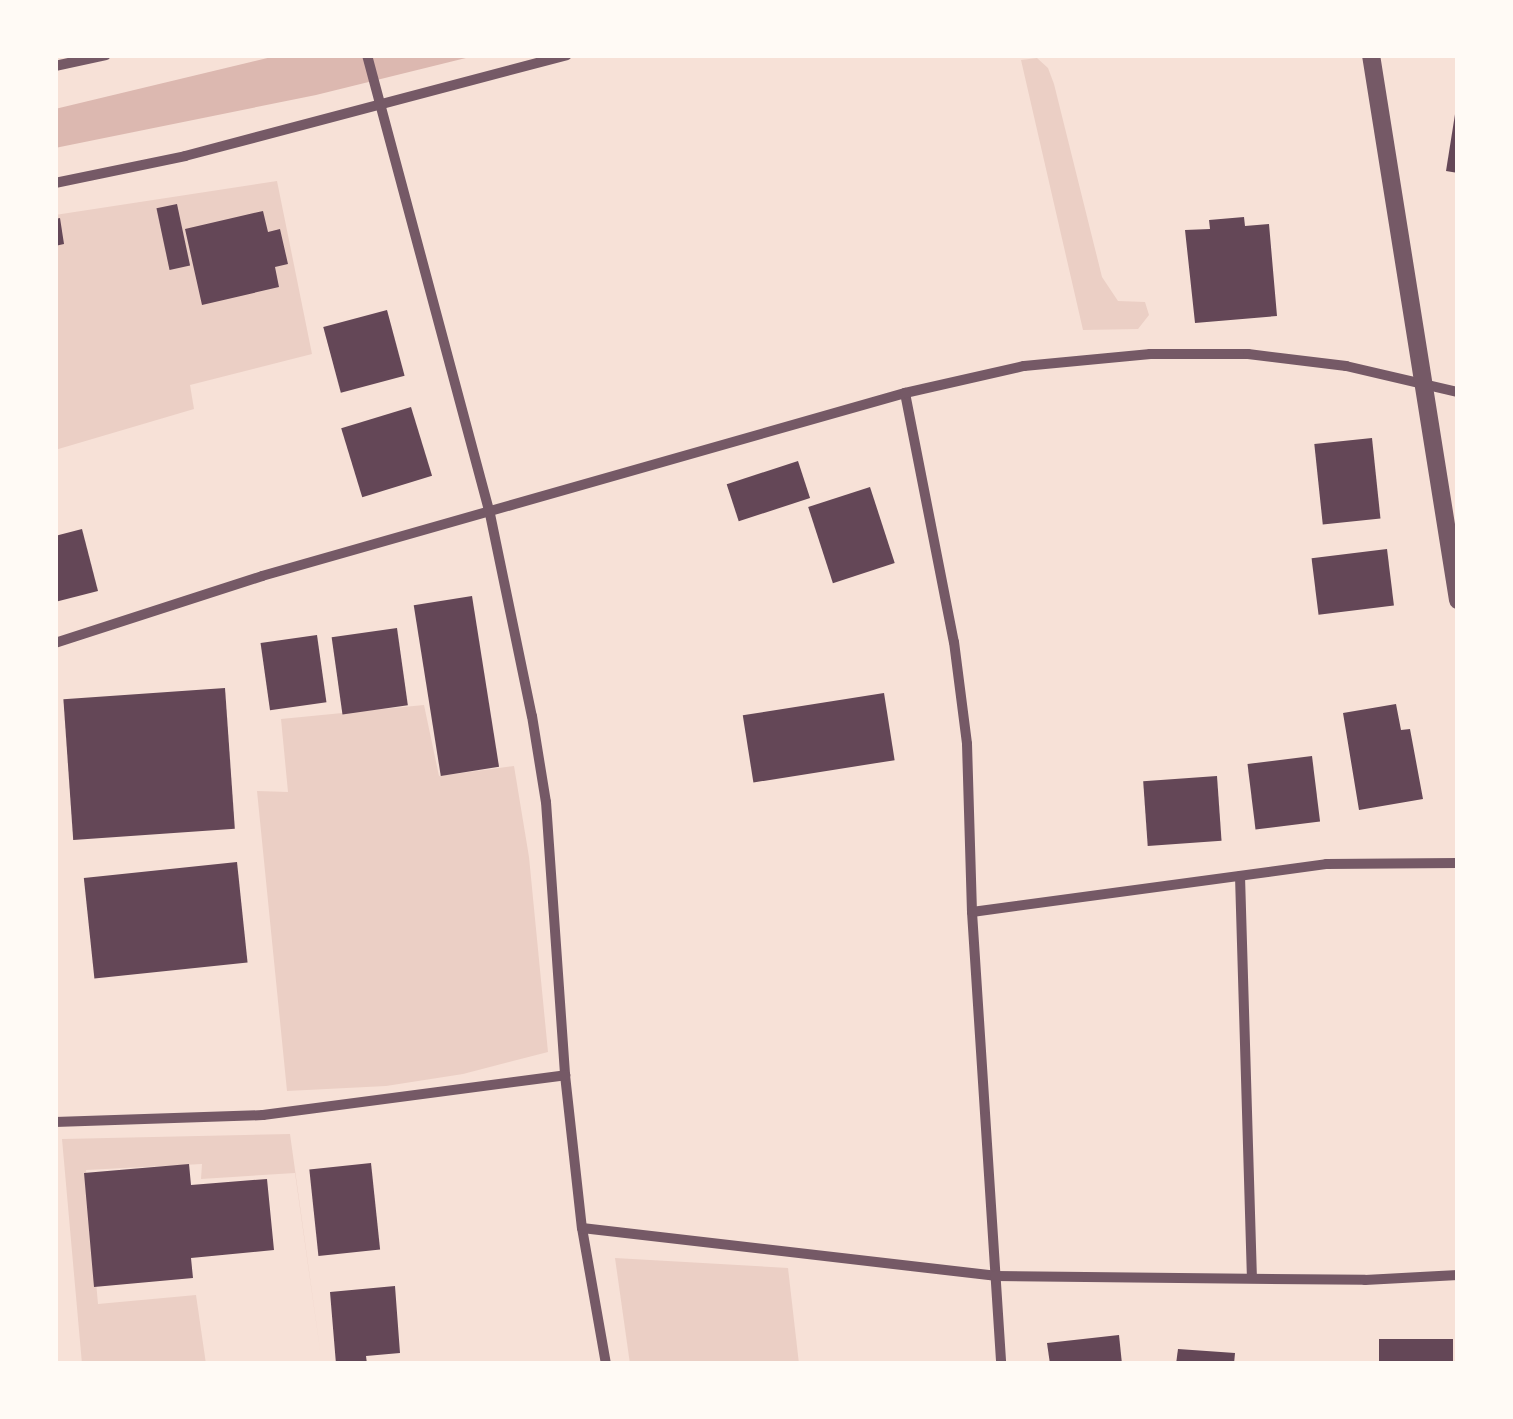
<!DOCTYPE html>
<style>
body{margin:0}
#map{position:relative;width:1513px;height:1419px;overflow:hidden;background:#f7e1d7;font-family:"Crimson Pro",serif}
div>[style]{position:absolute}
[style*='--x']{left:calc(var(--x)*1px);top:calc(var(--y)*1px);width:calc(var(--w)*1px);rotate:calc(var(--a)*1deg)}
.green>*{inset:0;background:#ebcfc5}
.water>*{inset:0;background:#dcb8b0}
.building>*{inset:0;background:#644757;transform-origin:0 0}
.minor>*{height:10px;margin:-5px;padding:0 5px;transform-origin:5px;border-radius:5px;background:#755966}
.tertiary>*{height:18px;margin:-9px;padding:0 9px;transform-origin:9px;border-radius:9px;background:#755966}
span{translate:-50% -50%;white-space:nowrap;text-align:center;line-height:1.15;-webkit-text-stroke:10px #fffaf5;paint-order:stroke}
.frame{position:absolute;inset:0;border:58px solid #fffaf5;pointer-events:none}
</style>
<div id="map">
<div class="green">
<i style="clip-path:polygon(1037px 58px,1048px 68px,1054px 84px,1102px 277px,1118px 301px,1145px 302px,1149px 315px,1138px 329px,1083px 330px,1021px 60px)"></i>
<i style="clip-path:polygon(277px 181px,312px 354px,190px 385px,194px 409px,55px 450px,55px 215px)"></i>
<i style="clip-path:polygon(424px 705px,439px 776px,514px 766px,529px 857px,548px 1052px,463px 1074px,386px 1086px,287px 1091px,257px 791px,288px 792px,281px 719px)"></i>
<i style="clip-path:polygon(290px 1134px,322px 1364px,295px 1173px,201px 1179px,202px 1164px,86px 1170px,98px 1304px,196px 1295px,206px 1364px,82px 1364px,62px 1139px)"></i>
<i style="clip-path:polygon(615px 1258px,788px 1268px,799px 1364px,630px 1364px)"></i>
</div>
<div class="water">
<i style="clip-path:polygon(280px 55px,478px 55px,316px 95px,55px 148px,55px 109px)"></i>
</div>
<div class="building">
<i style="clip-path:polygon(1456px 108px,1458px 108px,1458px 173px,1446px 171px)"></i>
<i style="left:177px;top:204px;width:63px;height:21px;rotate:78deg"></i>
<i style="clip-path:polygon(263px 211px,268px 232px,280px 229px,288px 264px,275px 267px,279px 287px,202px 305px,185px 229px)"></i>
<i style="clip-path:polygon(1244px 217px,1245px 226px,1269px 224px,1277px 316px,1195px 323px,1185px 230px,1210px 229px,1209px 220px)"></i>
<i style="clip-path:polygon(60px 218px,64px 244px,55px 246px,55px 219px)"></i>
<i style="left:387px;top:310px;width:68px;height:66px;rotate:75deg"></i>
<i style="left:411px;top:407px;width:72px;height:73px;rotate:73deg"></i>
<i style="left:1372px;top:438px;width:81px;height:58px;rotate:84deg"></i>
<i style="left:798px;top:461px;width:39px;height:75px;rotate:72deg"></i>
<i style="left:870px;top:487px;width:80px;height:65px;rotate:72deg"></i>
<i style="clip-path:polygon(82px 529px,98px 591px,55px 602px,55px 536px)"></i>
<i style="left:1387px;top:549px;width:57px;height:76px;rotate:83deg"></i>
<i style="left:472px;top:596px;width:173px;height:59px;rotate:81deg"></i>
<i style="left:397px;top:628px;width:78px;height:66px;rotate:82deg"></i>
<i style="left:317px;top:635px;width:68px;height:57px;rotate:82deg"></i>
<i style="left:225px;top:688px;width:141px;height:162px;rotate:86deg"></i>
<i style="left:884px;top:693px;width:68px;height:143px;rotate:81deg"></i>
<i style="clip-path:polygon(1396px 704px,1401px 730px,1410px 729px,1423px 799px,1359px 810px,1343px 713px)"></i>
<i style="left:1312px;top:756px;width:66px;height:65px;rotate:83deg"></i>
<i style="left:1217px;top:776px;width:65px;height:74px;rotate:86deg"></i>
<i style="left:237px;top:862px;width:101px;height:154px;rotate:84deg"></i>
<i style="left:371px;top:1163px;width:87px;height:62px;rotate:84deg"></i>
<i style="clip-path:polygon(189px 1164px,191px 1185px,267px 1179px,274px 1250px,191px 1258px,193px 1278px,94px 1287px,84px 1173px)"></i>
<i style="clip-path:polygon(395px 1286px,400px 1353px,366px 1356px,367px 1364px,336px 1364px,330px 1292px)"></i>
<i style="clip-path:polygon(1119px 1335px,1122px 1364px,1050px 1364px,1047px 1343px)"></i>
<i style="left:1453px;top:1339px;width:25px;height:74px;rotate:90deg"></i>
<i style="clip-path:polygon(1178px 1349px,1235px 1353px,1234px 1364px,1176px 1364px)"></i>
</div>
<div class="minor">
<i style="--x:367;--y:55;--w:475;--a:75"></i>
<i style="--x:490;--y:514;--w:206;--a:78.3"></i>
<i style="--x:532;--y:716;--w:87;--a:80.8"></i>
<i style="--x:546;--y:802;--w:274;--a:86"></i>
<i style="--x:565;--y:1075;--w:154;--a:83.7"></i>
<i style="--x:582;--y:1228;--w:138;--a:80"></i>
<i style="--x:55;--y:66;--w:52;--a:-12.2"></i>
<i style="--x:55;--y:183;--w:133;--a:-11.7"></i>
<i style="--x:185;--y:156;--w:395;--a:-14.8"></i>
<i style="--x:905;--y:393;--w:254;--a:78.9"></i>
<i style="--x:954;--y:642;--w:103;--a:82.7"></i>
<i style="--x:967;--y:744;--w:168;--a:88.3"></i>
<i style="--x:972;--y:912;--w:453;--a:86.3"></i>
<i style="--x:55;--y:643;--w:218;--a:-17.9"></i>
<i style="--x:262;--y:576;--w:669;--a:-15.89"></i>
<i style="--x:905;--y:393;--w:122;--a:-12.8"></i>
<i style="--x:1024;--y:366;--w:127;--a:-5.4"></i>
<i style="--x:1150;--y:354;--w:98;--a:0"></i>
<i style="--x:1248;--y:354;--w:99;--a:7"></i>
<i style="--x:1346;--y:366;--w:115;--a:13.1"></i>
<i style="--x:1240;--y:876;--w:402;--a:88.3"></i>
<i style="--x:972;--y:912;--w:357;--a:-7.7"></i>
<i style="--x:1326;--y:864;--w:132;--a:-0.4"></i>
<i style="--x:55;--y:1122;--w:208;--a:-1.9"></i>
<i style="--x:263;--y:1115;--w:305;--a:-7.5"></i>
<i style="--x:582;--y:1228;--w:416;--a:6.6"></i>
<i style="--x:995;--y:1276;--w:370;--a:0.6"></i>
<i style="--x:1365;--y:1280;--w:93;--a:-3.1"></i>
</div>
<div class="tertiary">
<i style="--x:1371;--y:55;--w:552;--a:80.93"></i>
</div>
<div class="frame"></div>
</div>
